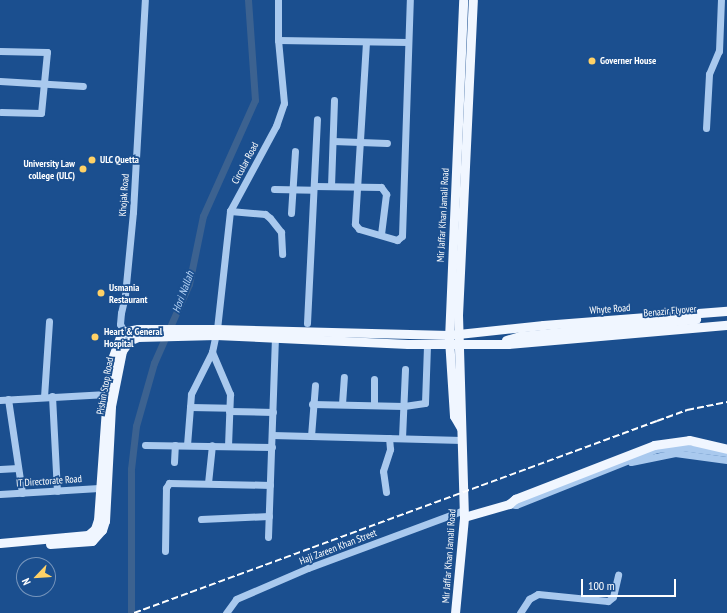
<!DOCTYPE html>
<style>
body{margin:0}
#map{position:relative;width:727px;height:613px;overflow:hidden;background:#1b4f8f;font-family:"PT Sans Narrow",sans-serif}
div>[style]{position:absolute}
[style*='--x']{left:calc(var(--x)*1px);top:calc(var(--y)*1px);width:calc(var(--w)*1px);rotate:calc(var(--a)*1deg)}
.canal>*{height:7px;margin:-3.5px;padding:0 3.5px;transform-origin:3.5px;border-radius:3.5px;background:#3c6290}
.minor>*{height:7px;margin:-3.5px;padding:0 3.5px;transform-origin:3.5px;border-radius:3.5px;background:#a9c9ee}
.major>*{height:9px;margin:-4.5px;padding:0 4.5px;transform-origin:4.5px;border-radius:4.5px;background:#f0f6ff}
.rail>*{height:2px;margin-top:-1px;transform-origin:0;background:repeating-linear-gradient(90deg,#fff 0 7px,transparent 0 10px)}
.dots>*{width:11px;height:11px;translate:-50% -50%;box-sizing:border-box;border:2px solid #1b4f8f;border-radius:50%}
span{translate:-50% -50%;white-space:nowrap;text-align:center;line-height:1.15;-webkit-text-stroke:3.5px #1b4f8f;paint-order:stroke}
.poi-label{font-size:10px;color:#fff;font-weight:700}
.left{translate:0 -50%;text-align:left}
.right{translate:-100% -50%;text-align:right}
.street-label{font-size:10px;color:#fff}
.water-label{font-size:11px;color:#b5d3f5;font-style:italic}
.north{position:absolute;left:16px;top:557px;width:40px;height:40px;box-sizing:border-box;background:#1b4f8f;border:1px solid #7695bc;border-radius:50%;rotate:245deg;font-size:11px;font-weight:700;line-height:16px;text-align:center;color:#fff}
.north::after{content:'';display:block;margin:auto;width:14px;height:18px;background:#ffd166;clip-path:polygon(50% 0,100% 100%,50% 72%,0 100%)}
.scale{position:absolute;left:581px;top:579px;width:95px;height:18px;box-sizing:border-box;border:2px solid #fff;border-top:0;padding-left:5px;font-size:12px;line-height:14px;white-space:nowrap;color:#fff;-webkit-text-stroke:3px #1b4f8f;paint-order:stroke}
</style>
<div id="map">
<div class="canal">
<i style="--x:131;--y:613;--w:144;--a:-90"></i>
<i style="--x:131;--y:469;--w:43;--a:-83.4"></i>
<i style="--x:136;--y:426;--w:66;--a:-74.1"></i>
<i style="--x:154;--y:363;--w:86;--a:-66.1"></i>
<i style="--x:189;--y:284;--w:69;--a:-78.4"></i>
<i style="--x:203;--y:216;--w:127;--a:-65.9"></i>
<i style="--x:255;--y:100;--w:100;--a:-94"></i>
</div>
<div class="minor">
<i style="--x:278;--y:40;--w:130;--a:0.9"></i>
<i style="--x:366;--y:42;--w:182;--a:93.5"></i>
<i style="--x:355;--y:224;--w:6;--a:51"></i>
<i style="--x:359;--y:229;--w:40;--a:16"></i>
<i style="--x:397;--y:240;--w:6;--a:-39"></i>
<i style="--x:402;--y:236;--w:236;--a:-88.1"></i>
<i style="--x:0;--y:51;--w:47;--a:1.2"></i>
<i style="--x:47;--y:52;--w:61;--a:95.6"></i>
<i style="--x:41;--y:113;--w:40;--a:-178.6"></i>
<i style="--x:0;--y:81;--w:83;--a:3.4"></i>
<i style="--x:706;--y:128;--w:54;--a:-86.8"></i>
<i style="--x:709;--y:74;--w:25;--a:-67"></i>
<i style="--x:719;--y:51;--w:51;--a:-87.8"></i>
<i style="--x:333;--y:141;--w:54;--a:2.1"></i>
<i style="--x:314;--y:186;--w:67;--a:0.9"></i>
<i style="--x:381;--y:187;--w:9;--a:54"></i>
<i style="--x:386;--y:194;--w:40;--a:97.1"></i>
<i style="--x:331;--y:186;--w:86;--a:-88"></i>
<i style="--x:274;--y:189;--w:39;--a:1"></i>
<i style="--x:230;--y:211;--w:35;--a:5"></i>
<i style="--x:265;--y:214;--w:6;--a:39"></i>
<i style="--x:270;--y:218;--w:18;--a:52"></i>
<i style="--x:281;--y:232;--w:22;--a:87"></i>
<i style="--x:291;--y:213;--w:62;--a:-86.3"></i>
<i style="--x:307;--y:323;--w:204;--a:-87.2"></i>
<i style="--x:129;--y:341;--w:19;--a:-118"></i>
<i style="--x:120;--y:324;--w:11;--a:-85"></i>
<i style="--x:121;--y:313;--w:18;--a:-77"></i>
<i style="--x:125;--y:295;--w:83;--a:-84.5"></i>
<i style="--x:133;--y:212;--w:212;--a:-86.8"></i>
<i style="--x:212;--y:352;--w:46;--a:66.8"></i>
<i style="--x:230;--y:394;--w:52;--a:92.2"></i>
<i style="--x:374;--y:379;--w:26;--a:90"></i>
<i style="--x:52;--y:396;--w:95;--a:87"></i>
<i style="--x:44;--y:397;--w:76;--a:-86.2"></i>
<i style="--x:8;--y:399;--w:95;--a:81.5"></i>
<i style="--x:0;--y:400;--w:107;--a:-3.2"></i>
<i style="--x:312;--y:404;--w:92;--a:1.2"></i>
<i style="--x:404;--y:406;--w:21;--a:-8"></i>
<i style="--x:425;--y:403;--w:58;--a:-88"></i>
<i style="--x:342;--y:404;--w:27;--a:-86"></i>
<i style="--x:190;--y:407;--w:39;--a:1"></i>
<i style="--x:229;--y:411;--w:44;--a:1.3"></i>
<i style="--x:272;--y:435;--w:190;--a:1.5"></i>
<i style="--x:311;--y:436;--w:51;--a:-85.5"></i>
<i style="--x:402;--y:438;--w:69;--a:-87.5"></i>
<i style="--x:145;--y:445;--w:127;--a:0.9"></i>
<i style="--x:187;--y:445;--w:51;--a:-85.5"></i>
<i style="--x:191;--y:394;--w:47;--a:-63.4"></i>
<i style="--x:212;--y:352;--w:24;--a:-78"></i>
<i style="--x:217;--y:329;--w:119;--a:-83.7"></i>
<i style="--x:230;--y:211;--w:97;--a:-61.6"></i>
<i style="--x:276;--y:126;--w:24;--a:-71"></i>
<i style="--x:284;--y:103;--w:63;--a:-95.4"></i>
<i style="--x:278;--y:40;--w:40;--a:-90"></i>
<i style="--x:174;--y:462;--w:17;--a:-87"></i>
<i style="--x:631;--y:462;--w:45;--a:-11.6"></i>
<i style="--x:675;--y:453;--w:52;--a:7.7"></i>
<i style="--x:0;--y:469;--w:18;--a:-3"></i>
<i style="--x:208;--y:483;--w:38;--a:-84"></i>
<i style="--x:386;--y:492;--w:21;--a:-98"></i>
<i style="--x:383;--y:471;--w:23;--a:-72"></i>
<i style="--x:390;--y:449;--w:11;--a:-95"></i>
<i style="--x:0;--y:494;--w:99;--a:-3.5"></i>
<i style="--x:509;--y:504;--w:7;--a:8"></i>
<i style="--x:516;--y:505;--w:152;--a:-21.7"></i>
<i style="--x:657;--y:449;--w:24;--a:-5"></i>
<i style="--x:681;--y:447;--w:46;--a:7.4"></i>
<i style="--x:201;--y:519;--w:68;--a:-2.5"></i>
<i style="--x:268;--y:537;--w:198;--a:-88"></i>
<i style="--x:165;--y:551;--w:63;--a:-89.1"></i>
<i style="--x:166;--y:488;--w:6;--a:-59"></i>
<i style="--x:169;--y:483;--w:101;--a:1.1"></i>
<i style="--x:226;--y:613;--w:17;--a:-54"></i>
<i style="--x:236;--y:599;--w:78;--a:-23.3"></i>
<i style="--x:308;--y:568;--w:166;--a:-20.4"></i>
<i style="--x:520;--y:613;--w:17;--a:-57"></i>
<i style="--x:529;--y:599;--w:10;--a:-29"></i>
<i style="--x:538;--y:594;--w:70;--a:5.7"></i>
<i style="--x:608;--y:601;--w:6;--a:-39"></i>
<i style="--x:613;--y:597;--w:23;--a:-77"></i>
</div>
<div class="major">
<i style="--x:506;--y:340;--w:15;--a:-16"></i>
<i style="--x:520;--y:336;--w:177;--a:-5.5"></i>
<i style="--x:461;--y:428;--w:14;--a:-120"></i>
<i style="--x:454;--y:416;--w:77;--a:-93.7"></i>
<i style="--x:449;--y:339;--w:339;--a:-87.6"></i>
<i style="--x:464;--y:517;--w:47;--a:-16.1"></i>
<i style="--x:509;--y:504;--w:8;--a:-40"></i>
<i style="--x:515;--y:499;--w:149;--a:-21.2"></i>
<i style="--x:654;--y:445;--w:35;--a:-8"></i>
<i style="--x:689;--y:440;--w:39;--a:13"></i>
<i style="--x:0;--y:543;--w:88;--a:-5.2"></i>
<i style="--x:88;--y:535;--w:9;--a:-41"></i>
<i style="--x:95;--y:529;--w:9;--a:-72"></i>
<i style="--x:98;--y:520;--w:126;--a:-85.9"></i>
<i style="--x:107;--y:394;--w:35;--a:-82"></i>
<i style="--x:112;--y:359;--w:29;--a:-70"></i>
<i style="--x:122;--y:332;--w:16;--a:-11"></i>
<i style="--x:138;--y:329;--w:79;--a:0"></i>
<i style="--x:217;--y:329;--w:232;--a:1.5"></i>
<i style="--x:449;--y:335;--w:95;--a:-6.1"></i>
<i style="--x:543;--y:325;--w:185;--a:-4.4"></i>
<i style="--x:50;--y:544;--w:42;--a:-4.1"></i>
<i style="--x:92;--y:541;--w:15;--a:-48"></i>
<i style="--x:102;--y:530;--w:9;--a:-72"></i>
<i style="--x:105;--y:521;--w:115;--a:-87"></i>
<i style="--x:111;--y:406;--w:56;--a:-78.7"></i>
<i style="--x:122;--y:351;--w:12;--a:-55"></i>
<i style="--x:129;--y:341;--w:10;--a:-24"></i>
<i style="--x:138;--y:337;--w:78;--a:-1.5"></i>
<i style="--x:216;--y:335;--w:192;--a:2.7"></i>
<i style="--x:408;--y:344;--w:100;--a:0"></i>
<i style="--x:508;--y:344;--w:220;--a:-5"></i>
<i style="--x:455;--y:613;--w:96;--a:-84.6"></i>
<i style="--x:464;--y:517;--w:202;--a:-91.7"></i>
<i style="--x:458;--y:315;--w:315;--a:-87.3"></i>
</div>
<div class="rail">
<i style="--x:134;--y:613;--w:557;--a:-20.16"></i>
<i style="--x:657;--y:421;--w:32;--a:-20"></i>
<i style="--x:687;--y:410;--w:41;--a:-11.3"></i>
</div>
<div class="dots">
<i style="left:592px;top:61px;background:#ffd166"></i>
<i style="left:92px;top:160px;background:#ffd166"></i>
<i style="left:83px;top:169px;background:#ffd166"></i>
<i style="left:101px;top:293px;background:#ffd166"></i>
<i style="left:95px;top:337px;background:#ffd166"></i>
</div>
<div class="poi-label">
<span class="left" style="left:600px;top:61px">Governer House</span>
<span class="left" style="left:100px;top:160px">ULC Quetta</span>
<span class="right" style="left:75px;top:169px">University Law<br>college (ULC)</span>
<span class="left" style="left:109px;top:293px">Usmania<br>Restaurant</span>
<span class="left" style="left:104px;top:337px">Heart &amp; General<br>Hospital</span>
</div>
<div class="street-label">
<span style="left:245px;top:163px;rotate:-62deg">Circular Road</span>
<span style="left:124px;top:195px;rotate:-86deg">Khojak Road</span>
<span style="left:443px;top:215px;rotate:-87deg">Mir Jaffar Khan Jamali Road</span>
<span style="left:610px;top:309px;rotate:-4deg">Whyte Road</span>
<span style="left:670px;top:311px;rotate:-5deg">Benazir Flyover</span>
<span style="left:105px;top:386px;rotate:-80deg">Pishin Stop Road</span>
<span style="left:49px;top:481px;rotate:-4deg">IT Directorate Road</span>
<span style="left:338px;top:547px;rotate:-21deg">Haji Zareen Khan Street</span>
<span style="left:449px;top:556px;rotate:-86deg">Mir Jaffar Khan Jamali Road</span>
</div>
<div class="water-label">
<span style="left:183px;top:292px;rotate:-70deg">Hori Nallah</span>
</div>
<div class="north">N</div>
<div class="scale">100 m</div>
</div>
